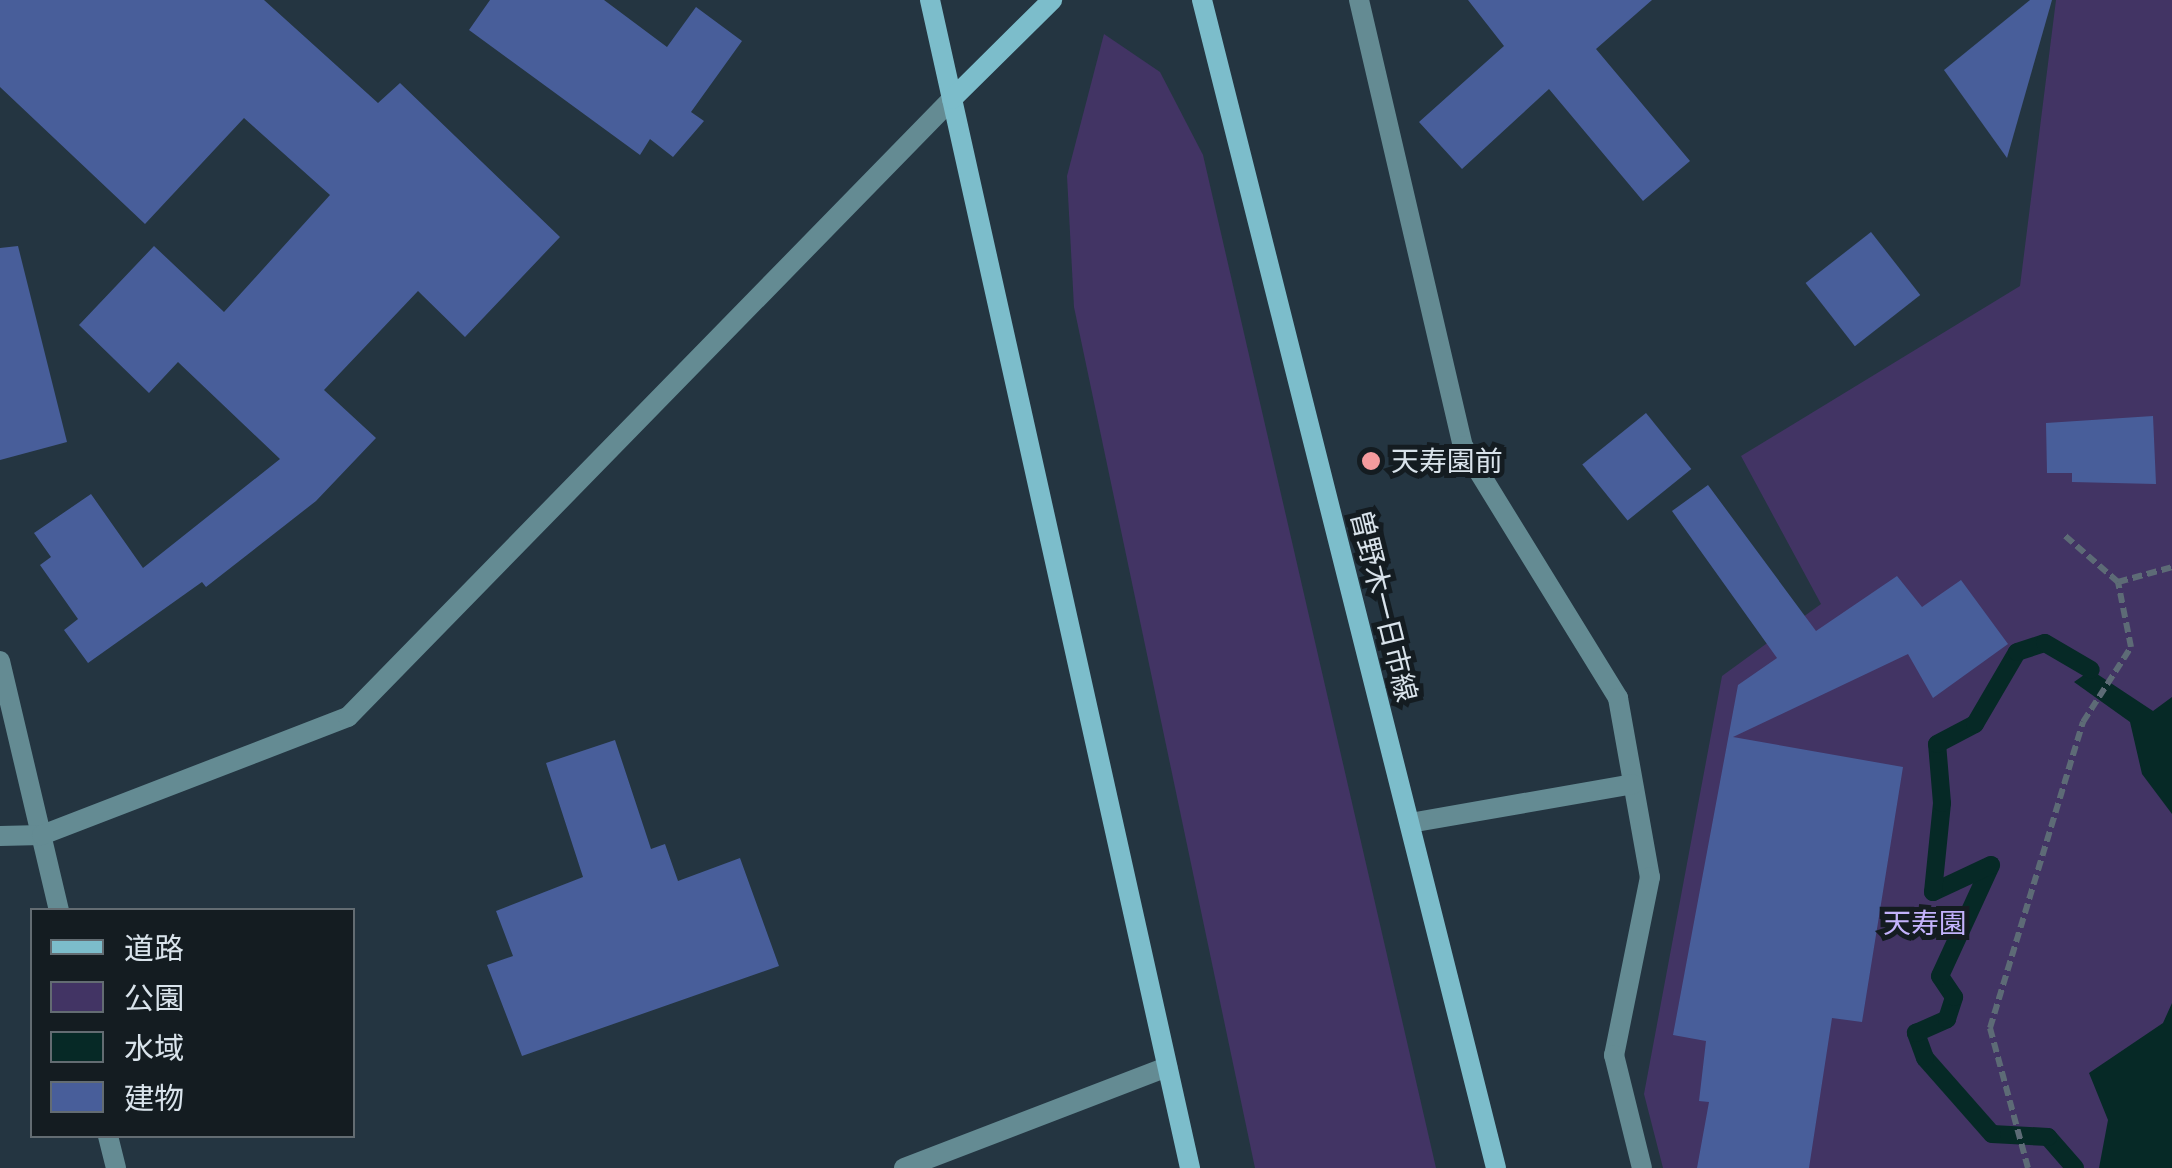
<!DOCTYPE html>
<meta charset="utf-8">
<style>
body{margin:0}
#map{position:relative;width:2172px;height:1168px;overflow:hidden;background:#243541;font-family:"Titillium Web","Noto Sans JP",sans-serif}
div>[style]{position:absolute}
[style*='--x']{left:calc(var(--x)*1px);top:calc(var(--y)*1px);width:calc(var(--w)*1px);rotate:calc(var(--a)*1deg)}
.green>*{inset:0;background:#423464}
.water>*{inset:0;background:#062926}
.stream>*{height:18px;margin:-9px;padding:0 9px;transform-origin:9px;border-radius:9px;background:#062926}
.building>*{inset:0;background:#485e9a;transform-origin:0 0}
.path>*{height:6px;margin-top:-3px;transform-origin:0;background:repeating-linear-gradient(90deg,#5d6b76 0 10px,transparent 0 15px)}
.street>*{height:20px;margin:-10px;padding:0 10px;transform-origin:10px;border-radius:10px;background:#648b93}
.secondary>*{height:20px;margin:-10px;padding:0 10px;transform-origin:10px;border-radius:10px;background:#7cbdcb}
.dots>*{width:28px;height:28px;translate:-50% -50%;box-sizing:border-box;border:5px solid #141c21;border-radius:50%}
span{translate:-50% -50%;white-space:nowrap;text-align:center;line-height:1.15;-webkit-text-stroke:10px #141c21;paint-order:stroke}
.poi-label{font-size:28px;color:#d9e3eb}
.left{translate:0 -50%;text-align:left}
.street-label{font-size:28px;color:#d9e3eb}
.park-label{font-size:28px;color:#c3b2fc}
.legend{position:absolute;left:30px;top:908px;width:325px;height:230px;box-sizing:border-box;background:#141c21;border:2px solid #636c72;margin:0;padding:12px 18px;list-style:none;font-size:30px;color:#d9e3eb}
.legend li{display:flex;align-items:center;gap:20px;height:50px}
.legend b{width:50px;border:2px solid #636c72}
</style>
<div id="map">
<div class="green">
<i style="clip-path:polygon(2056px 0,2172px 0,2172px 1168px,1663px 1168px,1644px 1094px,1722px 676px,1821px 604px,1741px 456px,2020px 286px)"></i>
<i style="clip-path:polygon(1104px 34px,1160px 72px,1203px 155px,1436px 1168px,1255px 1168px,1074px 307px,1067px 176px)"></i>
</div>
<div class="water">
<i style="clip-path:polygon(2091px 670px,2153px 711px,2172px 697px,2172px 814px,2142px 774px,2130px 722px,2074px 682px)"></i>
<i style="clip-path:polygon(2172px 1003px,2172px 1168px,2099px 1168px,2108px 1120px,2089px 1073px,2163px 1023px)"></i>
</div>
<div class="stream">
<i style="--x:2075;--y:1168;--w:41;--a:-131.1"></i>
<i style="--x:2048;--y:1137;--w:56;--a:-176.9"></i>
<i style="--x:1992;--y:1134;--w:101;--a:-131.4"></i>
<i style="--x:1925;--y:1058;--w:27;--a:-110"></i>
<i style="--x:1916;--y:1033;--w:34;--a:-24"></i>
<i style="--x:1947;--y:1019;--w:23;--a:-72"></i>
<i style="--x:1954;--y:997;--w:25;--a:-124"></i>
<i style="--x:1940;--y:976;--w:122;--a:-65.3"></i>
<i style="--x:1991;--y:865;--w:64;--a:155"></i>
<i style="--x:1933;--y:892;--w:89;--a:-84.2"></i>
<i style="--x:1942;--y:803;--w:59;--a:-94.8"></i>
<i style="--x:1937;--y:744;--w:43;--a:-27.8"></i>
<i style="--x:1975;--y:724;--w:83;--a:-59.7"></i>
<i style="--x:2017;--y:652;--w:29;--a:-18"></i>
<i style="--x:2045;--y:643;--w:53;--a:30.4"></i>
</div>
<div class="building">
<i style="clip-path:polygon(0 0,264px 0,378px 103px,400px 83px,560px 237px,465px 337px,418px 291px,324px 390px,376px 438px,316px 501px,206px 587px,202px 582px,88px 663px,64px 630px,78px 619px,40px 565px,51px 557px,34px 533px,91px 494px,143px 568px,280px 459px,178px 362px,149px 393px,79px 325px,154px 246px,224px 312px,330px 195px,244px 118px,145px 224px,0 87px)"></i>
<i style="clip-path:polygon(490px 0,604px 0,667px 47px,696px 7px,742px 41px,691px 112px,704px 121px,673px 157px,650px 139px,640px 155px,469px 30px)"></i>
<i style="clip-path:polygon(1468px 0,1652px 0,1596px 49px,1690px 161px,1643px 201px,1549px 89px,1462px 169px,1419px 122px,1504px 46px)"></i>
<i style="clip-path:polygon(2030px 0,2052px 0,2007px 158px,1944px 70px)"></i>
<i style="left:1871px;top:232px;width:80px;height:83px;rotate:52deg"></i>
<i style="clip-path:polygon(18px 246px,67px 442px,0 460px,0 248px)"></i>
<i style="left:1646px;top:413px;width:72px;height:82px;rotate:51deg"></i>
<i style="clip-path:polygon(2153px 416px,2156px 484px,2072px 482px,2072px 473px,2047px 473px,2046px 423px)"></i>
<i style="clip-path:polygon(1708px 485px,1816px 631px,1897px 576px,1922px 607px,1961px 580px,2008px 644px,1933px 698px,1908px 654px,1733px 737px,1903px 767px,1862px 1022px,1832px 1018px,1809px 1168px,1697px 1168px,1709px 1102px,1699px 1101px,1706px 1041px,1673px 1035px,1738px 685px,1777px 658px,1672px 511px)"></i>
<i style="clip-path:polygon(615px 740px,651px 849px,665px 844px,678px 881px,740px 858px,779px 966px,522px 1056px,487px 965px,513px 956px,496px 911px,583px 877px,546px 763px)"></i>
</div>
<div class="path">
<i style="--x:2118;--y:582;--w:56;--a:-15.5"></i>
<i style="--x:2028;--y:1168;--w:145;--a:-105.2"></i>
<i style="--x:1990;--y:1028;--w:320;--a:-73.1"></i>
<i style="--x:2083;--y:722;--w:89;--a:-57.4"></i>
<i style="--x:2131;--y:647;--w:66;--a:-101.3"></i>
<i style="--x:2118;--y:582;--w:73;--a:-138.9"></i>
</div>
<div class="street">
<i style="--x:1359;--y:0;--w:458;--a:76.9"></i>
<i style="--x:1463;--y:446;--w:296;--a:58.4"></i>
<i style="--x:1618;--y:698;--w:182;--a:79.9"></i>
<i style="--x:1650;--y:877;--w:182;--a:101.4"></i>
<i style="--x:1614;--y:1055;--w:116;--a:76.1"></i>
<i style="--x:0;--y:661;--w:256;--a:76.7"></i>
<i style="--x:1410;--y:823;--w:226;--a:-9.9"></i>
<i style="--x:0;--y:836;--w:42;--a:-1.4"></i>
<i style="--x:42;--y:835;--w:328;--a:-21.1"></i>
<i style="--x:348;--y:717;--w:864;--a:-45.66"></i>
<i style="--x:108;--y:1136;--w:33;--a:76"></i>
<i style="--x:904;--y:1168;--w:282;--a:-21"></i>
</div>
<div class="secondary">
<i style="--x:930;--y:0;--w:1197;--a:77.45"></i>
<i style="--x:1202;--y:0;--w:1204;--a:75.87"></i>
<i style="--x:952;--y:99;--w:141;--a:-44.7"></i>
</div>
<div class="dots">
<i style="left:1371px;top:461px;background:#f59b9e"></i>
</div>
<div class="poi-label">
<span class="left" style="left:1391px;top:461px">天寿園前</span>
</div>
<div class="street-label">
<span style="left:1384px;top:606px;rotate:76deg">曽野木一日市線</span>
</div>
<div class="park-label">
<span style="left:1925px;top:923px">天寿園</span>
</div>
<ul class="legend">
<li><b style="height:12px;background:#7cbdcb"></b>道路</li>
<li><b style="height:28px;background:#423464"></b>公園</li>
<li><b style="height:28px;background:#062926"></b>水域</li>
<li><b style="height:28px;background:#485e9a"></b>建物</li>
</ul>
</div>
